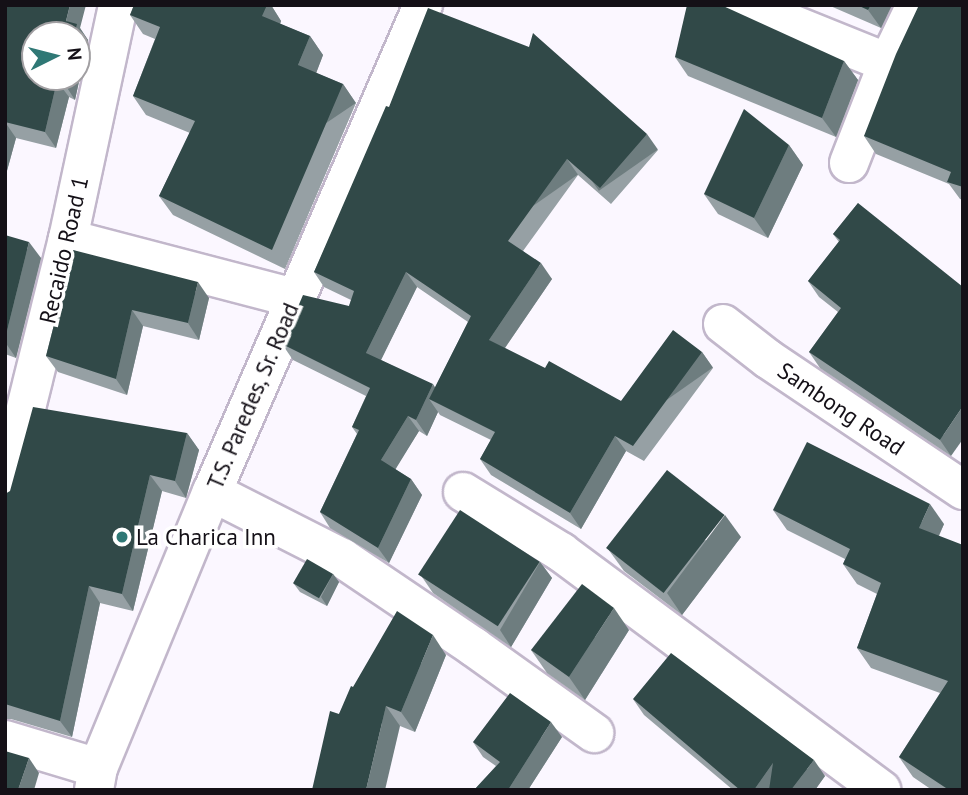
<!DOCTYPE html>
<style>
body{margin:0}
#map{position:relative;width:968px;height:795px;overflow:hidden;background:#fbf7ff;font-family:"PT Sans",sans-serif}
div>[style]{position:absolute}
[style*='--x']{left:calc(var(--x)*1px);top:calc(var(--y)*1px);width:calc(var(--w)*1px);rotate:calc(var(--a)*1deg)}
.roads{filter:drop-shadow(2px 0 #c2b7cb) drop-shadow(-2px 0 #c2b7cb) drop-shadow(0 2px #c2b7cb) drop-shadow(0 -2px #c2b7cb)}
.minor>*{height:38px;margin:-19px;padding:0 19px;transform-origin:19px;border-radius:19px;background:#fff}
.wall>*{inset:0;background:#96a0a4}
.shaded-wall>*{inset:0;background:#6e7d7f;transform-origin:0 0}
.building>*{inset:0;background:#314948;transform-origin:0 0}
.dots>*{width:19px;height:19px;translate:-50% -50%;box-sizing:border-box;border:4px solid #fff;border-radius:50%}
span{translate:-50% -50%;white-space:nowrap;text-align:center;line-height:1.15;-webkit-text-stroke:7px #fff;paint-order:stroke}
.street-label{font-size:23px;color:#141017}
.poi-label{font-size:23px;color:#141017}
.left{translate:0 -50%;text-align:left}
.frame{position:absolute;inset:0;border:7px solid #141017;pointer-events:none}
.north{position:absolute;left:21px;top:21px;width:70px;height:70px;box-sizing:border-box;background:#fff;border:2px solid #a19fa2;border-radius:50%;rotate:84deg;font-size:19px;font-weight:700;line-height:28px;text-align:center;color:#141017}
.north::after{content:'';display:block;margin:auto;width:24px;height:32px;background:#2f7875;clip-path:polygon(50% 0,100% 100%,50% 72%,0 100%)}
</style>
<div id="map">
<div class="roads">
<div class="minor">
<i style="--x:744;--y:5;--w:155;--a:21.9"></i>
<i style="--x:849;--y:163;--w:107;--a:-68.7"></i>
<i style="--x:888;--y:63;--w:64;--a:-64.2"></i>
<i style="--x:68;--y:239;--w:234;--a:14.6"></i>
<i style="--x:723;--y:324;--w:57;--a:37.9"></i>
<i style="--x:768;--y:359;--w:235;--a:33.9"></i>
<i style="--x:212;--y:492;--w:146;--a:26.9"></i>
<i style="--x:342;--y:558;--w:159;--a:34"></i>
<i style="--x:474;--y:647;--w:148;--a:35.6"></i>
<i style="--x:463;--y:492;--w:115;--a:31.5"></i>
<i style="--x:561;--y:552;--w:399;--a:36.6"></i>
<i style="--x:5;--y:493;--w:262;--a:-76.1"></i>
<i style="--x:68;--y:239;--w:239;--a:-77.9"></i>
<i style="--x:5;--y:740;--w:97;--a:16.8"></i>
<i style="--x:94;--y:790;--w:22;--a:-80"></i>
<i style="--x:98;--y:768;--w:299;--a:-67.6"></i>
<i style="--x:212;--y:492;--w:531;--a:-66.57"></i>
</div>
</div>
<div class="wall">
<i style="clip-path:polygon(5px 5px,80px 28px,88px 40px,75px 100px,69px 97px,56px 148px,16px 138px,5px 178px)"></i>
<i style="clip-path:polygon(134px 5px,271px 5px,281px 21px,280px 24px,310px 36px,323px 55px,316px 73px,343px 84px,356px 103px,285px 269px,173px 215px,159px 196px,190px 133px,146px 115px,133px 96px,155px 39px,143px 34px,130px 15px)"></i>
<i style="clip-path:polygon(828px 5px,892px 5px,881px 28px)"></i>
<i style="clip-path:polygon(963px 5px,963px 200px,960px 199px,949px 184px,876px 154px,864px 136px)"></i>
<i style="clip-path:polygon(675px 57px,844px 61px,858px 80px,836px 137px,688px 76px)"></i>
<i style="clip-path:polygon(evenodd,389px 107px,658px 150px,611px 204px,578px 175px,523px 251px,552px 279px,505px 348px,545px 368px,621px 401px,702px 352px,713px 368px,644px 461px,626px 451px,581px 529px,491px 475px,480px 459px,491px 440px,440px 415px,438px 412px,427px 436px,419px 431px,395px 469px,411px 479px,422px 495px,389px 563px,330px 528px,320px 512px,357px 434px,352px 427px,366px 396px,293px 360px,282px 344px,349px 306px,351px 300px,324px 287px,314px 272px,389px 107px,417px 287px,468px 322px,435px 388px,381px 360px,417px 287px)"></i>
<i style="clip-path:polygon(789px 145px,803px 165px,768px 238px,718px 214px,704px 194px)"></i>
<i style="clip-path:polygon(858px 203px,951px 456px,820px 368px,809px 352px,838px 312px,819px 297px,808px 281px,839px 242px,833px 234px)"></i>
<i style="clip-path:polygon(5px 235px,41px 258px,16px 358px,5px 354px)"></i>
<i style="clip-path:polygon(73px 250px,209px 298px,199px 340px,143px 326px,127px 395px,58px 372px,46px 356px)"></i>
<i style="clip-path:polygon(187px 433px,199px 450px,186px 498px,162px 491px,133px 611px,100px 603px,72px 737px,11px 719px,5px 719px,5px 494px)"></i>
<i style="clip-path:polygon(773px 510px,944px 524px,939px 536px,963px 790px,932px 790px,913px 777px,899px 757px,940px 693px,871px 668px,857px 648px,877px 594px,857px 584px,843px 564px,845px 559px,787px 530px)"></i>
<i style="clip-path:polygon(741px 537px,682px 615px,624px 571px,608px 549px)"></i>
<i style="clip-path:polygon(540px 562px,552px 578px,511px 647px,433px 593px,422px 577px)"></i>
<i style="clip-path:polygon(333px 574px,339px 582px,327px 606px,300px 592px,294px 584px)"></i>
<i style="clip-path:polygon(629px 630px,585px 700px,547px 673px,531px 650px)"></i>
<i style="clip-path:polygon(446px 655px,415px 732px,400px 726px,339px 714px,353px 687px)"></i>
<i style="clip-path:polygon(633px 699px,825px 776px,815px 790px,733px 790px,644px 715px)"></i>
<i style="clip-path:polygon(562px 737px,528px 790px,474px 790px,496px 766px,483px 757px,473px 742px)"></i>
</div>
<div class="shaded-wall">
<i style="clip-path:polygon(70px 5px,86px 5px,80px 28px,88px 40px,75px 100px,64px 83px,65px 77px,77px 77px,77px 35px,74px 35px,66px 21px)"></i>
<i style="clip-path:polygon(260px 5px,271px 5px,281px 21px,276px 35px,262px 16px)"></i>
<i style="clip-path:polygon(871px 5px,892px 5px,881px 28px,868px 10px)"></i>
<i style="clip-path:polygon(310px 36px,323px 55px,312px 84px,298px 65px)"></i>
<i style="clip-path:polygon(844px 61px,858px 80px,836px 137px,822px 118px)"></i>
<i style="clip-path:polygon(57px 81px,69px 97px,56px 148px,45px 132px)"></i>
<i style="left:343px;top:84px;width:23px;height:181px;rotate:56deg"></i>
<i style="clip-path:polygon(5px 122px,16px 138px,5px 178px)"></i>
<i style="left:647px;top:134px;width:19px;height:72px;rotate:55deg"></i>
<i style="clip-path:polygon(789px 145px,803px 165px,768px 238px,754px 218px)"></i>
<i style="left:567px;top:159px;width:19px;height:101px;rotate:55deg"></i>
<i style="clip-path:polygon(29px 242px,41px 258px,16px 358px,5px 342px,5px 339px)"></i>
<i style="clip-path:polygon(541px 263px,552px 279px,500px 355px,489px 340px)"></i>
<i style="clip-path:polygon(406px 272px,417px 287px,377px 368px,366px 353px)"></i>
<i style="clip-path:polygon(198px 282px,209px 298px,199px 340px,188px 323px)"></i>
<i style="clip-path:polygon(132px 310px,143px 326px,127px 395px,116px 379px)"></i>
<i style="left:702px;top:352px;width:19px;height:117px;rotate:55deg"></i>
<i style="clip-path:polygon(433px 384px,443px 400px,429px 399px,438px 412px,427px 436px,416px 420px)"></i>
<i style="clip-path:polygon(963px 406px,963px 439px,951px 456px,940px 440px)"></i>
<i style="clip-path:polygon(408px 416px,419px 431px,392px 475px,381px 460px)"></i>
<i style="clip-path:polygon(187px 433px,199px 450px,186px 498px,175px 481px)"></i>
<i style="clip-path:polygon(615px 436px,626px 451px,581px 529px,570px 513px)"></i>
<i style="clip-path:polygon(150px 475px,162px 491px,133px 611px,122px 594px)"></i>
<i style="clip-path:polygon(411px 479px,422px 495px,389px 563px,378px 548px)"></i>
<i style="clip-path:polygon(930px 504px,944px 524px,933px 548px,919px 528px)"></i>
<i style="clip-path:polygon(725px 515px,741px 537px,682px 615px,667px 593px)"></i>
<i style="clip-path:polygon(540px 562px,552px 578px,511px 647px,500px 630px)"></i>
<i style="clip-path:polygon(333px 574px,339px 582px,327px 606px,321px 597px)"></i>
<i style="clip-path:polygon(89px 586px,100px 603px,72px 737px,60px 721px)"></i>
<i style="clip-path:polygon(614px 608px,629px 630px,585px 700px,569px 677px)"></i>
<i style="clip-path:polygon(433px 635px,446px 655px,415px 732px,401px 712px)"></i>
<i style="clip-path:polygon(386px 706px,400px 726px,385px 790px,366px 790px)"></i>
<i style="clip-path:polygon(551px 722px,562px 737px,528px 790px,508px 790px)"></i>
<i style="clip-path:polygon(29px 758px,39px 773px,34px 790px,18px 790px)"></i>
<i style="clip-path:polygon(814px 760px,825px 776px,815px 790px,791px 790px)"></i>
<i style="clip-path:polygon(773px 763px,777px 790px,754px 790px)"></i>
</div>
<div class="building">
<i style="clip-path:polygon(5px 5px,70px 5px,66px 21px,77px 24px,74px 35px,35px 35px,35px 77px,65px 77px,64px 83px,57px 81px,45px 132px,5px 122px)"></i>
<i style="clip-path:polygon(134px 5px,267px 5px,262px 16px,310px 36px,298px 65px,343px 84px,272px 250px,159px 196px,195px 121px,133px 96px,160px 27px,130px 15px)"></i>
<i style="clip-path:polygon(687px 5px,721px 5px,844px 61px,822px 118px,675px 57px)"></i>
<i style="clip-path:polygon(857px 5px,871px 5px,868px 10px)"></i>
<i style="clip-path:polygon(919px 5px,963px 5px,963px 187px,947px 182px,951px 172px,864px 136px,896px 54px)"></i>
<i style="clip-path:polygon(428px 8px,529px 47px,533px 33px,647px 134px,600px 188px,567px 159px,508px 241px,541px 263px,489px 340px,545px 368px,549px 361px,621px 401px,673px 330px,702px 352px,633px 446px,615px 436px,570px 513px,480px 459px,495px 432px,429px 399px,471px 316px,406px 272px,366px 353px,433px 384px,416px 420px,408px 416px,381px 460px,411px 479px,378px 548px,320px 512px,359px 430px,352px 427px,370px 388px,282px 344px,303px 295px,349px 306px,354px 291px,314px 272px,386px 106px,389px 107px)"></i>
<i style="clip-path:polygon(744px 109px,789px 145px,754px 218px,704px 194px)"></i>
<i style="clip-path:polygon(858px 203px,963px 287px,963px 406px,940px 440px,809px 352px,841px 308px,808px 281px,840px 240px,833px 234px)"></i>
<i style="clip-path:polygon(5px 235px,29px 242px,5px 339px)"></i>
<i style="clip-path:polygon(73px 250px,198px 282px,188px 323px,132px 310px,116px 379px,46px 356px)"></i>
<i style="clip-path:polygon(33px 407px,187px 433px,175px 481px,150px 475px,122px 594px,89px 586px,60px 721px,5px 704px,5px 494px,10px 491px)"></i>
<i style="clip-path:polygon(807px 442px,930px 504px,919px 528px,963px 545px,963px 790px,949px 790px,899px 757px,948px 681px,857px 648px,881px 583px,843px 564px,850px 549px,773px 510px)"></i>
<i style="left:667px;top:470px;width:73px;height:99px;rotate:38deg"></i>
<i style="left:460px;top:510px;width:95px;height:77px;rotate:33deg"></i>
<i style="left:307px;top:559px;width:30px;height:28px;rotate:30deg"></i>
<i style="clip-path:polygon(582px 584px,614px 608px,569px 677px,531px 650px)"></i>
<i style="clip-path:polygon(397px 611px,433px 635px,401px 712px,386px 706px,366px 790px,312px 790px,330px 711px,339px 714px,351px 686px,353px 687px)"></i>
<i style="clip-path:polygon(671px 653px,814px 760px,791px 790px,769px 790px,773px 763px,754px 790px,740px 790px,633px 699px)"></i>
<i style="clip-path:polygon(510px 693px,551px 722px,508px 790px,474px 790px,500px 762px,473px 742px)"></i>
<i style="clip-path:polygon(5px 751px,29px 758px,18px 790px,5px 790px)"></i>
</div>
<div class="dots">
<i style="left:122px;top:537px;background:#2f7875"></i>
</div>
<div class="street-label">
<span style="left:64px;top:250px;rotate:-77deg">Recaido Road 1</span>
<span style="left:253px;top:396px;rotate:-67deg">T.S. Paredes, Sr. Road</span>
<span style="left:841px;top:409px;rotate:34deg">Sambong Road</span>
</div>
<div class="poi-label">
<span class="left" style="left:136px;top:537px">La Charica Inn</span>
</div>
<div class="frame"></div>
<div class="north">N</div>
</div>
